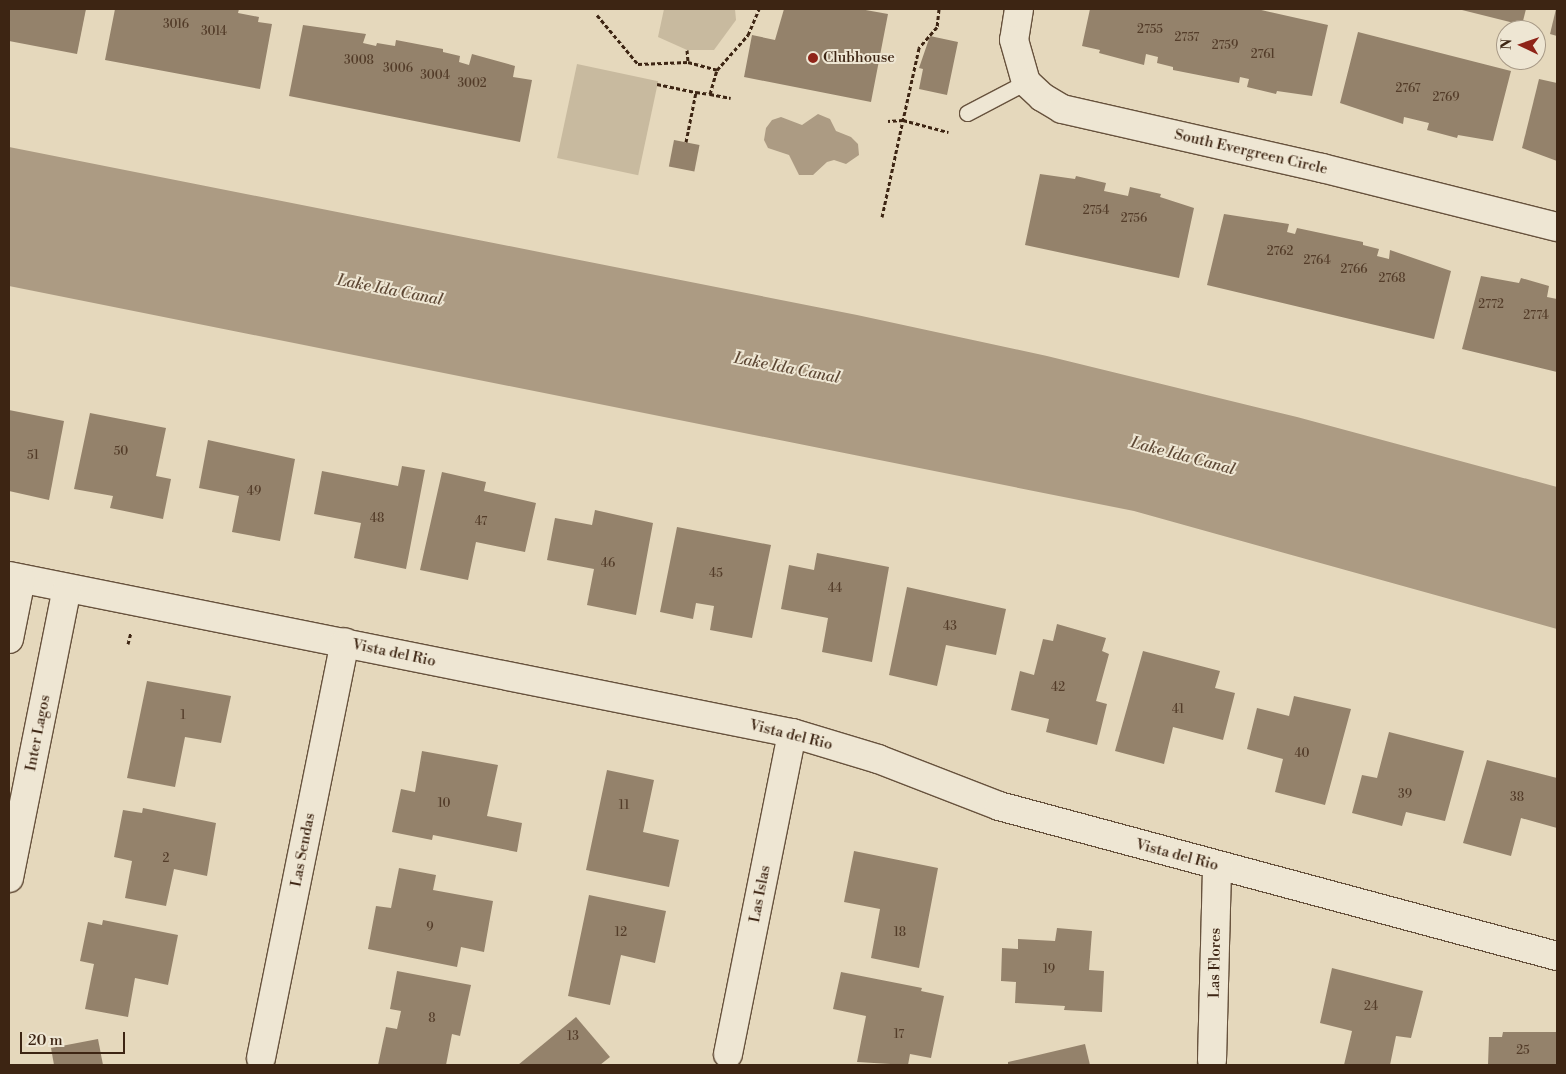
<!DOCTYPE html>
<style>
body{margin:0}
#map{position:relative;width:1566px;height:1074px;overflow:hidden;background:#e5d8bc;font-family:"Libre Bodoni",serif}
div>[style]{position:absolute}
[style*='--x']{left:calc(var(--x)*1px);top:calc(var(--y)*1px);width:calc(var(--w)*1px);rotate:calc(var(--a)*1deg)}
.green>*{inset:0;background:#c8ba9f;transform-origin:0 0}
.water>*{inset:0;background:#ac9b83}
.building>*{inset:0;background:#94826b;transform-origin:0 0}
.path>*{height:3px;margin-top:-1.5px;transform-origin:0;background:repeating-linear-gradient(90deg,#3d2513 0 4px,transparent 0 6.5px)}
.roads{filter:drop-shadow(1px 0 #67523d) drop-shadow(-1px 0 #67523d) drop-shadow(0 1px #67523d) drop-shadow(0 -1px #67523d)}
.lane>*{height:15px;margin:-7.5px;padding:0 7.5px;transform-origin:7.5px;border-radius:7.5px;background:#eee6d3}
.street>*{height:28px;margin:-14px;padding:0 14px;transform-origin:14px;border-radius:14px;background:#eee6d3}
.dots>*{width:14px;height:14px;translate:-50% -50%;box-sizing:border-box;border:2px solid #eee6d3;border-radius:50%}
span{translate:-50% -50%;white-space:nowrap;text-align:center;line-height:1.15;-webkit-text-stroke:4px #eee6d3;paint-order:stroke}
.number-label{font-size:12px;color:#533c29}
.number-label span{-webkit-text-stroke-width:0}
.poi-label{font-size:15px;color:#3d2513}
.left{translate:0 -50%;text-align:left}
.street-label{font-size:15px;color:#3d2513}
.water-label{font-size:16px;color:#5e4835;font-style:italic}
.frame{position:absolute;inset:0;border:10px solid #3d2513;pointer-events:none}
.north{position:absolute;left:1496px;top:20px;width:50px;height:50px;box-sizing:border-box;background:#eee6d3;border:1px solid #a79986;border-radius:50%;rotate:273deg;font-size:14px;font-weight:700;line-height:20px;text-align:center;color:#3d2513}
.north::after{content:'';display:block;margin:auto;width:18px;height:22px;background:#8f2418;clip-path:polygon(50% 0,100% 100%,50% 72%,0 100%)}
.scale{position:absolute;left:20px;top:1032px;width:105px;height:22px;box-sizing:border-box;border:2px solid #3d2513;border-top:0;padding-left:6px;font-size:15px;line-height:18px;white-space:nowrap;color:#3d2513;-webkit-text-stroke:4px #eee6d3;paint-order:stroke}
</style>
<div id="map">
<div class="green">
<i style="clip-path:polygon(664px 9px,735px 9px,736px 20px,714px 50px,687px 50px,658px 37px)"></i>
<i style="left:577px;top:64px;width:83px;height:96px;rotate:12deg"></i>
</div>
<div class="water">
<i style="clip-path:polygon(818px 114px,830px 119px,836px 131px,851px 137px,858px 144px,859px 155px,846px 164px,834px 160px,827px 162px,813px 175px,799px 175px,789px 155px,768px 148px,764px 140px,766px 128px,772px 120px,781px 117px,802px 125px)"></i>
<i style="clip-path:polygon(9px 147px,857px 315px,1047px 356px,1297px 417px,1557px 487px,1557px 629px,1134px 511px,9px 286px)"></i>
</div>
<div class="building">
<i style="clip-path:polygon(9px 9px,86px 9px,77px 54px,9px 41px)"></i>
<i style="clip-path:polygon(115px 9px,239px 9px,238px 13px,259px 17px,258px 22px,272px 24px,260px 89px,105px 60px)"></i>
<i style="clip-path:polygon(784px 9px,860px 9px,888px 14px,871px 102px,744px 77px,752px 35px,775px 40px)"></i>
<i style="clip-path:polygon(1090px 9px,1257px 9px,1328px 25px,1312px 96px,1277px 91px,1276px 94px,1247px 87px,1249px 79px,1240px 77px,1239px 83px,1173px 70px,1173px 67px,1157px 63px,1158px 57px,1146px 54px,1144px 65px,1099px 53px,1100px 50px,1082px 46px)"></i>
<i style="clip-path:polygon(1458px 9px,1526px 9px,1522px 25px)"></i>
<i style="clip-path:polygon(1556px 9px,1557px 9px,1557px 36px,1550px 34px)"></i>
<i style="clip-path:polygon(303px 25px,366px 34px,363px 43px,376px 46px,377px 43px,395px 46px,396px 40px,443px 49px,443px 52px,460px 56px,459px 62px,469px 65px,472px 54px,515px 66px,513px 77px,532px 80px,520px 142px,289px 96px)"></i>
<i style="clip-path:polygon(1358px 32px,1511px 71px,1493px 141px,1458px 135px,1457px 138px,1427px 130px,1429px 123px,1404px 117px,1403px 124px,1340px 103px)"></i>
<i style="clip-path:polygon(930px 36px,958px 42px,947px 95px,919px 89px,923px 69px,919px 68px)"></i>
<i style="clip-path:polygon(1539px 79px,1557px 83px,1557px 161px,1522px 148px)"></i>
<i style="left:674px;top:140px;width:26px;height:27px;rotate:11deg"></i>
<i style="clip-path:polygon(1040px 174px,1075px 179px,1076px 176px,1106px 183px,1104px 191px,1128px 196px,1130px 187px,1161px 194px,1160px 197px,1194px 208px,1179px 278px,1025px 245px)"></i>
<i style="clip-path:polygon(1224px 214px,1289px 224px,1287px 232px,1295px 234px,1297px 228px,1363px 242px,1363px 245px,1379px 249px,1377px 256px,1389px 259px,1390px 250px,1451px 271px,1434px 339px,1207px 285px)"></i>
<i style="clip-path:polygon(1481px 276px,1519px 283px,1521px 278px,1549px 286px,1547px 297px,1557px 299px,1557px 372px,1462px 349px)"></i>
<i style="clip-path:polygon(9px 410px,64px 421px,49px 500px,9px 491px)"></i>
<i style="clip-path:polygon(90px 413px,166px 428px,156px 476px,171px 479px,163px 519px,110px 508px,113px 496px,74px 489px)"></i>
<i style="clip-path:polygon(208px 440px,295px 459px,280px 541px,232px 532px,239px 496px,199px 488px)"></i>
<i style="clip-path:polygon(402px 466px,425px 470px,406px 569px,354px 558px,361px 523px,314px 514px,322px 471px,398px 486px)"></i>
<i style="clip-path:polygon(442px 472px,486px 482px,484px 491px,536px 503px,525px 552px,476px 542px,468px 580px,420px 570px)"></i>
<i style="clip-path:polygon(595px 510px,653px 523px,636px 615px,587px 605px,594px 569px,547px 560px,555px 518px,592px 525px)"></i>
<i style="clip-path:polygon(677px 527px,771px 545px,752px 638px,710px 630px,714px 606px,696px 603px,693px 619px,660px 612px)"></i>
<i style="clip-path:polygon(817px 553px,889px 567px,872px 662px,822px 652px,828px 618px,781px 609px,789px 565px,814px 570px)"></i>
<i style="clip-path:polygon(907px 587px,1006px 609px,996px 655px,946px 645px,937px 686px,889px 675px)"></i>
<i style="clip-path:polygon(1057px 624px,1106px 638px,1102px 651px,1109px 654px,1096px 701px,1107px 704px,1097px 745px,1046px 732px,1049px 719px,1011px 710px,1020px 671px,1034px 675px,1043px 639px,1053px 641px)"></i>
<i style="clip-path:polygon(1143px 651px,1220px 671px,1215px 688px,1235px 693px,1223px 740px,1173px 727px,1164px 764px,1115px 751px)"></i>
<i style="clip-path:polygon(147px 681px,231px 696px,221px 743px,185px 737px,175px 787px,127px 778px)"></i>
<i style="clip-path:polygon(1294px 696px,1351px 709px,1325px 805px,1275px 792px,1283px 759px,1247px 749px,1257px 708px,1289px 716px)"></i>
<i style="clip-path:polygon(1389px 732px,1464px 751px,1445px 821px,1406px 812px,1402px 826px,1352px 813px,1362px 775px,1377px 778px)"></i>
<i style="clip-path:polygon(422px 751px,498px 765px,487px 816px,522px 823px,517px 852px,433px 835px,432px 840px,392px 832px,401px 789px,415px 792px)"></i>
<i style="clip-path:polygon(1487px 760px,1557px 778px,1557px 828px,1521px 818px,1511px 856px,1463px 843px)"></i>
<i style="clip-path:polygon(607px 770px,654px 780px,643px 832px,679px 840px,669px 887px,586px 870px)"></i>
<i style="clip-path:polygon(143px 808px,216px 823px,207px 876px,174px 869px,166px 906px,125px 898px,132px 861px,114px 857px,123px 810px,142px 813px)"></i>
<i style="clip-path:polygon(854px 851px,938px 868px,919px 968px,871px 958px,880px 909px,844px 902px)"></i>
<i style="clip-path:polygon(399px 868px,436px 875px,433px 890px,493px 901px,484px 952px,461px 947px,457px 967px,368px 949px,376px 906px,391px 908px)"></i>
<i style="clip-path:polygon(589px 895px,666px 911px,655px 963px,621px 955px,610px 1005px,568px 996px)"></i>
<i style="clip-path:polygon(103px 920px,178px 935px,168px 985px,135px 978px,128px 1017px,85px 1009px,94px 964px,80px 961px,88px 922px,102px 925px)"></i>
<i style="clip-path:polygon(1057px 928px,1092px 931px,1089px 970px,1104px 971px,1102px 1012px,1064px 1010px,1065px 1006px,1015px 1003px,1016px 982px,1001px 981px,1002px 948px,1018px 949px,1018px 939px,1055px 941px)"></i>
<i style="clip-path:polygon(1332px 968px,1423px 991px,1411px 1038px,1396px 1036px,1390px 1065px,1344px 1065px,1352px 1031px,1320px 1023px)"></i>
<i style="clip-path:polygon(397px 971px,471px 985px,460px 1036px,452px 1034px,446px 1065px,378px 1065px,386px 1027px,397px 1029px,401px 1011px,390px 1009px)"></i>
<i style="clip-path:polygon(841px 972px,922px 988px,921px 991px,944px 996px,931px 1058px,910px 1054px,908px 1065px,857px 1062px,866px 1016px,833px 1009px)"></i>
<i style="clip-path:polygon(576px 1017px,610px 1057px,600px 1065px,518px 1065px)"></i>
<i style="clip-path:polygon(1503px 1032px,1557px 1032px,1557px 1065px,1488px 1065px,1489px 1037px,1502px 1037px)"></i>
<i style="clip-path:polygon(98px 1039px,103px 1065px,54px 1065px,51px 1048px)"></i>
<i style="clip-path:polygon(1085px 1044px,1090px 1065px,1008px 1065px,1008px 1062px)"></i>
</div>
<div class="path">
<i style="--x:939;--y:9;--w:18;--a:96"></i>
<i style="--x:937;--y:27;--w:28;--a:131"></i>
<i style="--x:919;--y:48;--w:74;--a:102.5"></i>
<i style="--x:903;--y:120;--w:47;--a:14.9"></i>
<i style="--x:597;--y:15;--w:64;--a:50.1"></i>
<i style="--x:638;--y:64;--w:50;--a:-2.3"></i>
<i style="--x:688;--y:62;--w:30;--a:15"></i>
<i style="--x:717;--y:70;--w:47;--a:-48.5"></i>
<i style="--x:748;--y:35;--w:28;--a:-67"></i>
<i style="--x:687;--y:50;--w:12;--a:85"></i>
<i style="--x:657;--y:84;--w:40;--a:12"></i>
<i style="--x:710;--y:94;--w:21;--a:11"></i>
<i style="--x:686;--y:142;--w:51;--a:-78.7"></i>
<i style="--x:696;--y:92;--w:14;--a:8"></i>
<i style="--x:710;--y:94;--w:25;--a:-74"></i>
<i style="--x:882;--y:217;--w:99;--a:-77.8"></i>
<i style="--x:903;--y:120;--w:15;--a:176"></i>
<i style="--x:128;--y:644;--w:12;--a:-76"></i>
</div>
<div class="roads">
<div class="lane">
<i style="--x:967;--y:113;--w:67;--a:-27.7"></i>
</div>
<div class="street">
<i style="--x:1019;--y:9;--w:31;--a:99"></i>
<i style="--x:1014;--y:40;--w:44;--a:74.1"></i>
<i style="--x:1026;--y:82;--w:22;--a:43"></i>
<i style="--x:1042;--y:97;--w:23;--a:31"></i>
<i style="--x:1062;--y:109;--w:267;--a:12.8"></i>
<i style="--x:1322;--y:168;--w:242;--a:14.1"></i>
<i style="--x:9;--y:576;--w:799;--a:11.34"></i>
<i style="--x:792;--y:733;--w:90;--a:16.8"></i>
<i style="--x:878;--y:759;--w:130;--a:21.2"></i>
<i style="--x:999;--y:806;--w:578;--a:15.05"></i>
<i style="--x:9;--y:639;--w:61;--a:-78.7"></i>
<i style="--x:9;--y:878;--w:295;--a:-78.7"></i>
<i style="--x:728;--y:1054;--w:327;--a:-78.7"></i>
<i style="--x:261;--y:1058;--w:424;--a:-78.6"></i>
<i style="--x:1212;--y:1060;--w:194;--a:-88.5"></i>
</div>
</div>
<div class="dots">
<i style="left:813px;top:58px;background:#8f2418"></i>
</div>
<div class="number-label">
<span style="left:176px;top:25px">3016</span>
<span style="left:1150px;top:30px">2755</span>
<span style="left:214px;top:32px">3014</span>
<span style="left:1187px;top:38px">2757</span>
<span style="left:1225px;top:46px">2759</span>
<span style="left:1263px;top:55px">2761</span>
<span style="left:359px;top:61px">3008</span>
<span style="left:398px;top:69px">3006</span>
<span style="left:435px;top:76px">3004</span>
<span style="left:472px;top:84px">3002</span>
<span style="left:1408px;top:89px">2767</span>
<span style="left:1446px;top:98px">2769</span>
<span style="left:1096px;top:211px">2754</span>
<span style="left:1134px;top:219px">2756</span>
<span style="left:1280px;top:252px">2762</span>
<span style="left:1317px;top:261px">2764</span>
<span style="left:1354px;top:270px">2766</span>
<span style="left:1392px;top:279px">2768</span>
<span style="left:1491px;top:305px">2772</span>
<span style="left:1536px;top:316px">2774</span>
<span style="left:121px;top:452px">50</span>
<span style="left:33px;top:456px">51</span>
<span style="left:254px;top:492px">49</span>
<span style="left:377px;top:519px">48</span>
<span style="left:481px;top:522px">47</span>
<span style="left:608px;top:564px">46</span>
<span style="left:716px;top:574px">45</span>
<span style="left:835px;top:589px">44</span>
<span style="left:950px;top:627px">43</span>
<span style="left:1058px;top:688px">42</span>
<span style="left:1178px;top:710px">41</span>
<span style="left:183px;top:716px">1</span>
<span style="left:1302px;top:754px">40</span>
<span style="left:1405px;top:795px">39</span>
<span style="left:1517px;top:798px">38</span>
<span style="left:444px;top:804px">10</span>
<span style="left:624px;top:806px">11</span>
<span style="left:166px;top:859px">2</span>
<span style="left:430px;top:928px">9</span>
<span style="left:621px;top:933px">12</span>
<span style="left:900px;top:933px">18</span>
<span style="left:1049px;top:970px">19</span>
<span style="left:1371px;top:1007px">24</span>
<span style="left:432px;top:1019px">8</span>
<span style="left:899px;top:1035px">17</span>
<span style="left:573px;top:1037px">13</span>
<span style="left:1523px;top:1051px">25</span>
</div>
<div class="poi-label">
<span class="left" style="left:823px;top:58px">Clubhouse</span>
</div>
<div class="street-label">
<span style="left:1251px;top:152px;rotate:13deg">South Evergreen Circle</span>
<span style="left:394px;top:653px;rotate:12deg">Vista del Rio</span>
<span style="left:38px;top:733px;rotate:-79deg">Inter Lagos</span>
<span style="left:791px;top:735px;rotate:14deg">Vista del Rio</span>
<span style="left:303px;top:850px;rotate:-79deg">Las Sendas</span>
<span style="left:1177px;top:855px;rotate:15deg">Vista del Rio</span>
<span style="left:760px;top:894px;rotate:-79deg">Las Islas</span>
<span style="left:1215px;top:963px;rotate:-89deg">Las Flores</span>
</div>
<div class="water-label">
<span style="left:390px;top:290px;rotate:11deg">Lake Ida Canal</span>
<span style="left:787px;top:368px;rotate:11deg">Lake Ida Canal</span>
<span style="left:1183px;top:456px;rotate:15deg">Lake Ida Canal</span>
</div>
<div class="frame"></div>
<div class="north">N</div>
<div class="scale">20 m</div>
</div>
